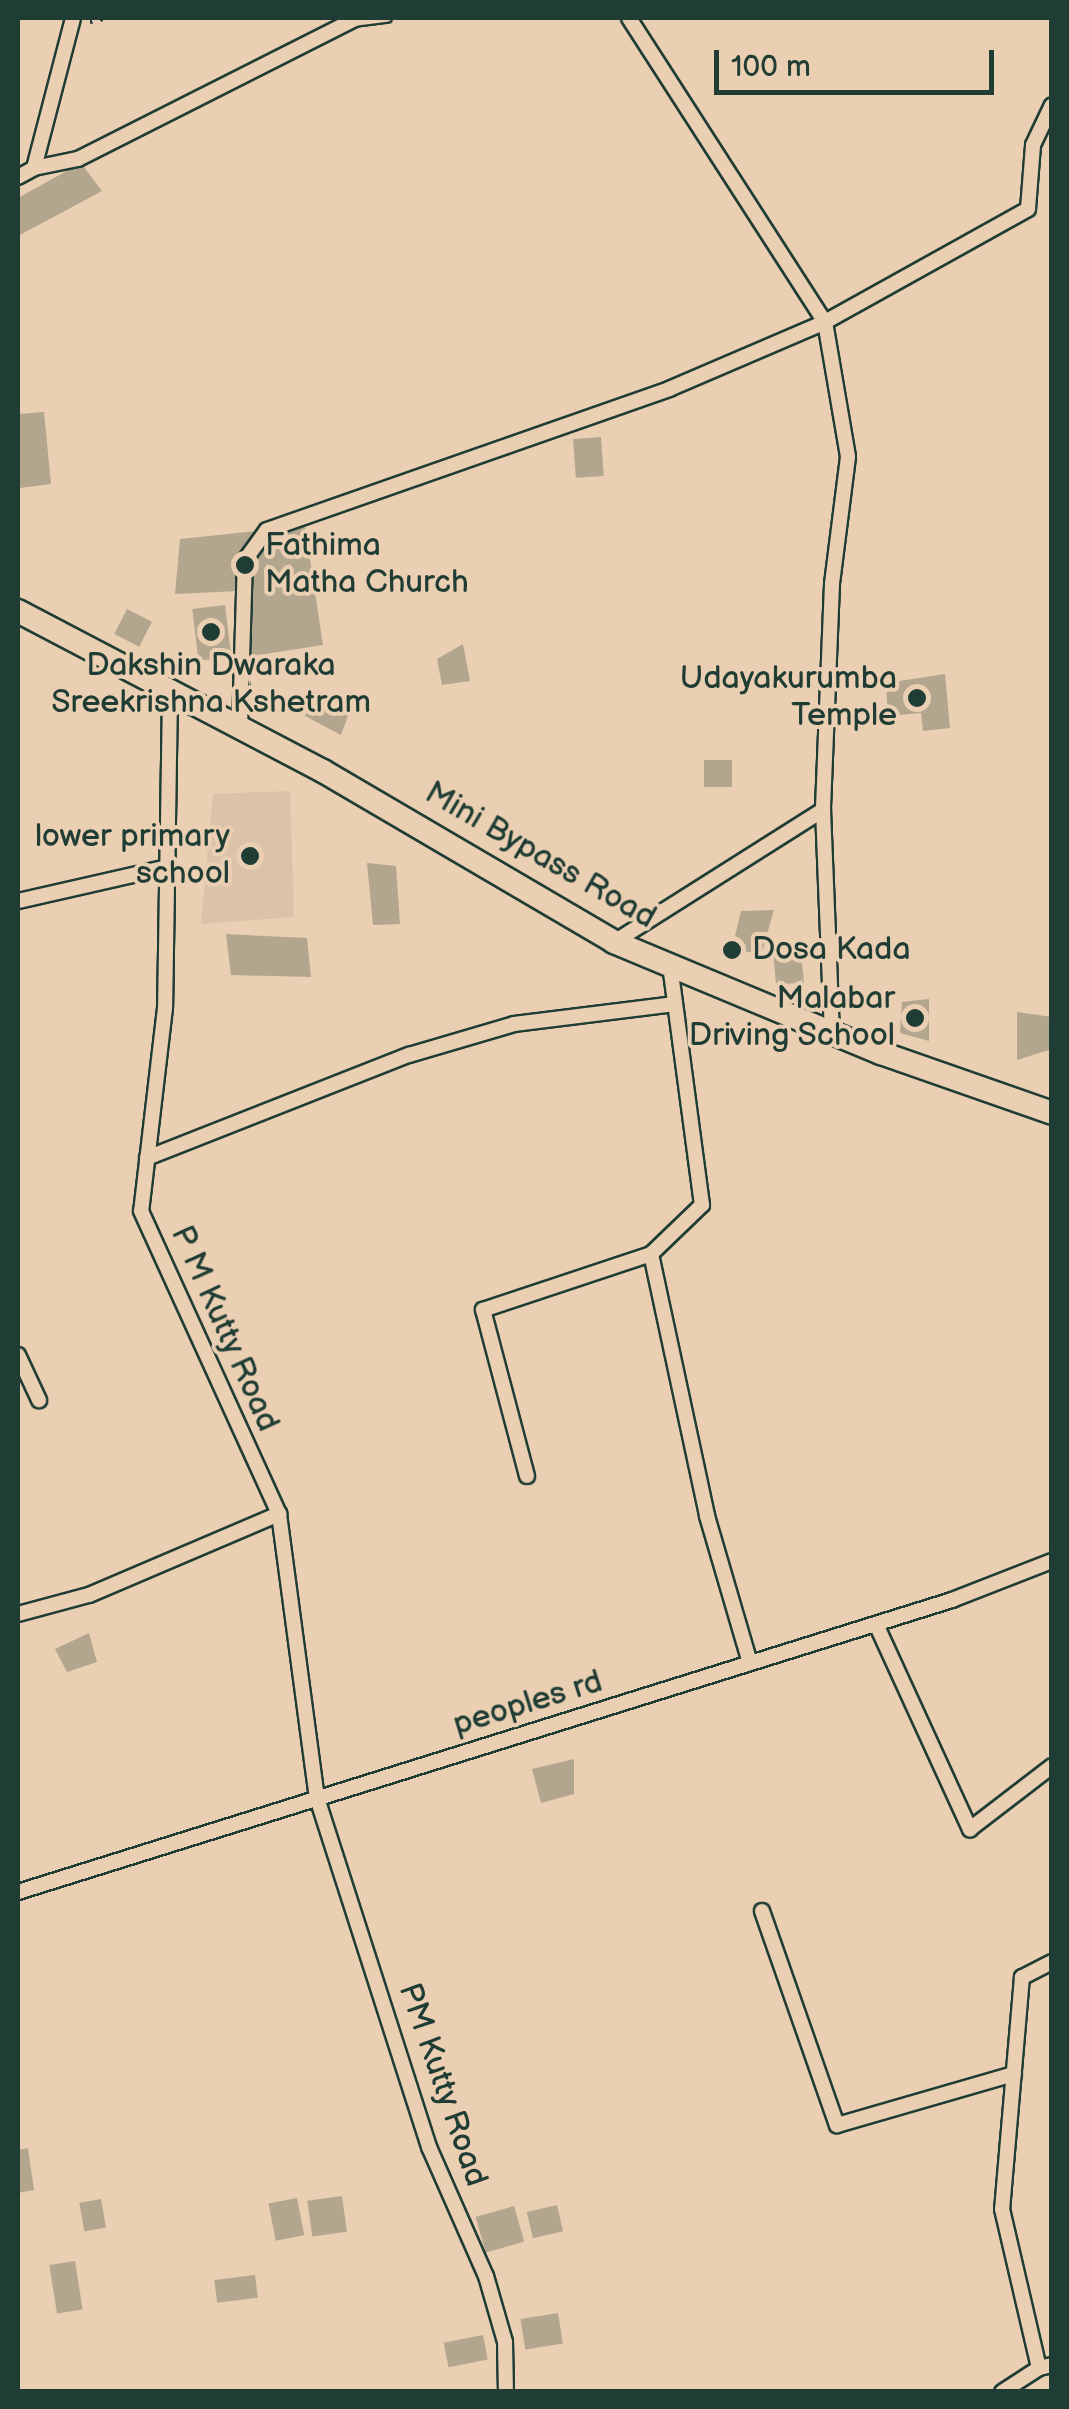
<!DOCTYPE html>
<style>
body{margin:0}
#map{position:relative;width:1069px;height:2409px;overflow:hidden;background:#ebcfb2;font-family:"Balsamiq Sans",sans-serif}
div>[style]{position:absolute}
[style*='--x']{left:calc(var(--x)*1px);top:calc(var(--y)*1px);width:calc(var(--w)*1px);rotate:calc(var(--a)*1deg)}
.built>*{inset:0;background:#dac3a8}
.building>*{inset:0;background:#b2a68f;transform-origin:0 0}
.path>*{height:4px;margin-top:-2px;transform-origin:0;background:repeating-linear-gradient(90deg,#1f3d34 0 2.5px,transparent 0 10.5px)}
.roads{filter:drop-shadow(2px 0 #1f3d34) drop-shadow(-2px 0 #1f3d34) drop-shadow(0 2px #1f3d34) drop-shadow(0 -2px #1f3d34)}
.service>*{height:8px;margin:-4px;padding:0 4px;transform-origin:4px;border-radius:4px;background:#ebcfb2}
.minor>*{height:14px;margin:-7px;padding:0 7px;transform-origin:7px;border-radius:7px;background:#ebcfb2}
.primary>*{height:22px;margin:-11px;padding:0 11px;transform-origin:11px;border-radius:11px;background:#ebcfb2}
.dots>*{width:28px;height:28px;translate:-50% -50%;box-sizing:border-box;border:5px solid #ebcfb2;border-radius:50%}
span{translate:-50% -50%;white-space:nowrap;text-align:center;line-height:1.15;-webkit-text-stroke:8px #ebcfb2;paint-order:stroke}
.poi-label{font-size:32px;color:#1f3d34}
.left{translate:0 -50%;text-align:left}
.right{translate:-100% -50%;text-align:right}
.street-label{font-size:32px;color:#1f3d34}
.frame{position:absolute;inset:0;border:20px solid #1f3d34;pointer-events:none}
.scale{position:absolute;left:714px;top:50px;width:280px;height:45px;box-sizing:border-box;border:5px solid #1f3d34;border-top:0;padding-left:12px;font-size:30px;line-height:35px;white-space:nowrap;color:#1f3d34;-webkit-text-stroke:8px #ebcfb2;paint-order:stroke}
</style>
<div id="map">
<div class="built">
<i style="clip-path:polygon(290px 791px,294px 917px,201px 924px,213px 794px)"></i>
</div>
<div class="building">
<i style="clip-path:polygon(81px 163px,102px 191px,18px 236px,18px 198px)"></i>
<i style="clip-path:polygon(44px 412px,51px 484px,20px 488px,18px 414px)"></i>
<i style="left:601px;top:437px;width:39px;height:28px;rotate:86deg"></i>
<i style="clip-path:polygon(305px 526px,323px 645px,246px 657px,239px 591px,175px 594px,180px 539px)"></i>
<i style="left:225px;top:605px;width:52px;height:33px;rotate:83deg"></i>
<i style="left:127px;top:609px;width:28px;height:28px;rotate:27deg"></i>
<i style="clip-path:polygon(463px 644px,470px 681px,442px 685px,437px 659px)"></i>
<i style="clip-path:polygon(945px 674px,950px 728px,923px 731px,921px 713px,888px 716px,886px 683px)"></i>
<i style="clip-path:polygon(312px 700px,348px 716px,341px 735px,305px 716px)"></i>
<i style="left:704px;top:760px;width:28px;height:27px"></i>
<i style="clip-path:polygon(367px 863px,396px 866px,400px 924px,373px 925px)"></i>
<i style="clip-path:polygon(774px 910px,761px 955px,732px 948px,741px 911px)"></i>
<i style="clip-path:polygon(226px 934px,307px 938px,311px 977px,231px 975px)"></i>
<i style="clip-path:polygon(773px 950px,801px 952px,804px 983px,776px 984px)"></i>
<i style="clip-path:polygon(929px 999px,929px 1041px,900px 1033px,902px 1002px)"></i>
<i style="clip-path:polygon(1017px 1012px,1052px 1017px,1052px 1049px,1017px 1060px)"></i>
<i style="clip-path:polygon(89px 1633px,97px 1662px,67px 1672px,55px 1649px)"></i>
<i style="clip-path:polygon(574px 1759px,574px 1794px,541px 1803px,532px 1769px)"></i>
<i style="clip-path:polygon(28px 2148px,34px 2190px,18px 2193px,18px 2150px)"></i>
<i style="left:342px;top:2196px;width:36px;height:35px;rotate:82deg"></i>
<i style="left:297px;top:2198px;width:38px;height:29px;rotate:79deg"></i>
<i style="left:101px;top:2199px;width:29px;height:22px;rotate:80deg"></i>
<i style="left:557px;top:2205px;width:27px;height:31px;rotate:77deg"></i>
<i style="left:514px;top:2206px;width:37px;height:40px;rotate:74deg"></i>
<i style="left:75px;top:2261px;width:49px;height:26px;rotate:81deg"></i>
<i style="left:255px;top:2275px;width:23px;height:41px;rotate:83deg"></i>
<i style="left:558px;top:2313px;width:31px;height:38px;rotate:81deg"></i>
<i style="left:483px;top:2335px;width:25px;height:40px;rotate:79deg"></i>
</div>
<div class="path">
<i style="--x:90;--y:22;--w:19;--a:-12"></i>
</div>
<div class="roads">
<div class="service">
<i style="--x:353;--y:22;--w:34;--a:-7"></i>
</div>
<div class="minor">
<i style="--x:629;--y:18;--w:362;--a:57.2"></i>
<i style="--x:825;--y:322;--w:232;--a:-29.1"></i>
<i style="--x:1028;--y:209;--w:64;--a:-85.5"></i>
<i style="--x:1033;--y:145;--w:44;--a:-64.6"></i>
<i style="--x:34;--y:168;--w:45;--a:-11.6"></i>
<i style="--x:78;--y:159;--w:313;--a:-26.8"></i>
<i style="--x:18;--y:177;--w:18;--a:-29"></i>
<i style="--x:34;--y:168;--w:155;--a:-75.4"></i>
<i style="--x:170;--y:695;--w:313;--a:90.9"></i>
<i style="--x:165;--y:1008;--w:204;--a:96.7"></i>
<i style="--x:141;--y:1211;--w:333;--a:65.5"></i>
<i style="--x:279;--y:1514;--w:287;--a:82.4"></i>
<i style="--x:317;--y:1798;--w:367;--a:72.2"></i>
<i style="--x:429;--y:2147;--w:141;--a:66.2"></i>
<i style="--x:486;--y:2276;--w:69;--a:73.9"></i>
<i style="--x:505;--y:2342;--w:50;--a:88.9"></i>
<i style="--x:240;--y:727;--w:167;--a:-88.3"></i>
<i style="--x:245;--y:560;--w:37;--a:-54"></i>
<i style="--x:267;--y:530;--w:426;--a:-19.3"></i>
<i style="--x:669;--y:389;--w:170;--a:-23.2"></i>
<i style="--x:825;--y:322;--w:137;--a:80.3"></i>
<i style="--x:848;--y:457;--w:128;--a:97.2"></i>
<i style="--x:832;--y:584;--w:226;--a:92.3"></i>
<i style="--x:823;--y:810;--w:247;--a:147.7"></i>
<i style="--x:823;--y:810;--w:222;--a:87.7"></i>
<i style="--x:18;--y:901;--w:154;--a:-12.8"></i>
<i style="--x:147;--y:1158;--w:282;--a:-21.5"></i>
<i style="--x:409;--y:1055;--w:109;--a:-16.4"></i>
<i style="--x:514;--y:1024;--w:162;--a:-7.1"></i>
<i style="--x:651;--y:1254;--w:268;--a:77.9"></i>
<i style="--x:707;--y:1516;--w:153;--a:73.7"></i>
<i style="--x:18;--y:1355;--w:50;--a:65"></i>
<i style="--x:527;--y:1476;--w:172;--a:-104.8"></i>
<i style="--x:483;--y:1310;--w:177;--a:-18.4"></i>
<i style="--x:651;--y:1254;--w:71;--a:-43.9"></i>
<i style="--x:702;--y:1205;--w:243;--a:-97.6"></i>
<i style="--x:18;--y:1614;--w:73;--a:-15"></i>
<i style="--x:89;--y:1595;--w:207;--a:-23.1"></i>
<i style="--x:876;--y:1624;--w:226;--a:65.4"></i>
<i style="--x:970;--y:1829;--w:103;--a:-37.5"></i>
<i style="--x:18;--y:1892;--w:979;--a:-17.36"></i>
<i style="--x:952;--y:1600;--w:107;--a:-21.3"></i>
<i style="--x:762;--y:1911;--w:227;--a:70.7"></i>
<i style="--x:837;--y:2125;--w:184;--a:-16.1"></i>
<i style="--x:1052;--y:1962;--w:34;--a:153"></i>
<i style="--x:1022;--y:1977;--w:233;--a:94.9"></i>
<i style="--x:1002;--y:2209;--w:163;--a:76.9"></i>
<i style="--x:1039;--y:2368;--w:13;--a:-13"></i>
<i style="--x:1002;--y:2392;--w:44;--a:-33"></i>
</div>
<div class="primary">
<i style="--x:18;--y:611;--w:344;--a:27.7"></i>
<i style="--x:323;--y:771;--w:338;--a:30.4"></i>
<i style="--x:614;--y:942;--w:289;--a:22.6"></i>
<i style="--x:881;--y:1053;--w:181;--a:19.3"></i>
</div>
</div>
<div class="dots">
<i style="left:245px;top:565px;background:#1f3d34"></i>
<i style="left:211px;top:632px;background:#1f3d34"></i>
<i style="left:917px;top:698px;background:#1f3d34"></i>
<i style="left:250px;top:856px;background:#1f3d34"></i>
<i style="left:732px;top:950px;background:#1f3d34"></i>
<i style="left:915px;top:1018px;background:#1f3d34"></i>
</div>
<div class="poi-label">
<span class="left" style="left:265px;top:565px">Fathima<br>Matha Church</span>
<span style="left:211px;top:685px">Dakshin Dwaraka<br>Sreekrishna Kshetram</span>
<span class="right" style="left:897px;top:698px">Udayakurumba<br>Temple</span>
<span class="right" style="left:230px;top:856px">lower primary<br>school</span>
<span class="left" style="left:752px;top:950px">Dosa Kada</span>
<span class="right" style="left:895px;top:1018px">Malabar<br>Driving School</span>
</div>
<div class="street-label">
<span style="left:540px;top:856px;rotate:30deg">Mini Bypass Road</span>
<span style="left:224px;top:1329px;rotate:66deg">P M Kutty Road</span>
<span style="left:528px;top:1704px;rotate:-17deg">peoples rd</span>
<span style="left:442px;top:2085px;rotate:71deg">PM Kutty Road</span>
</div>
<div class="frame"></div>
<div class="scale">100 m</div>
</div>
